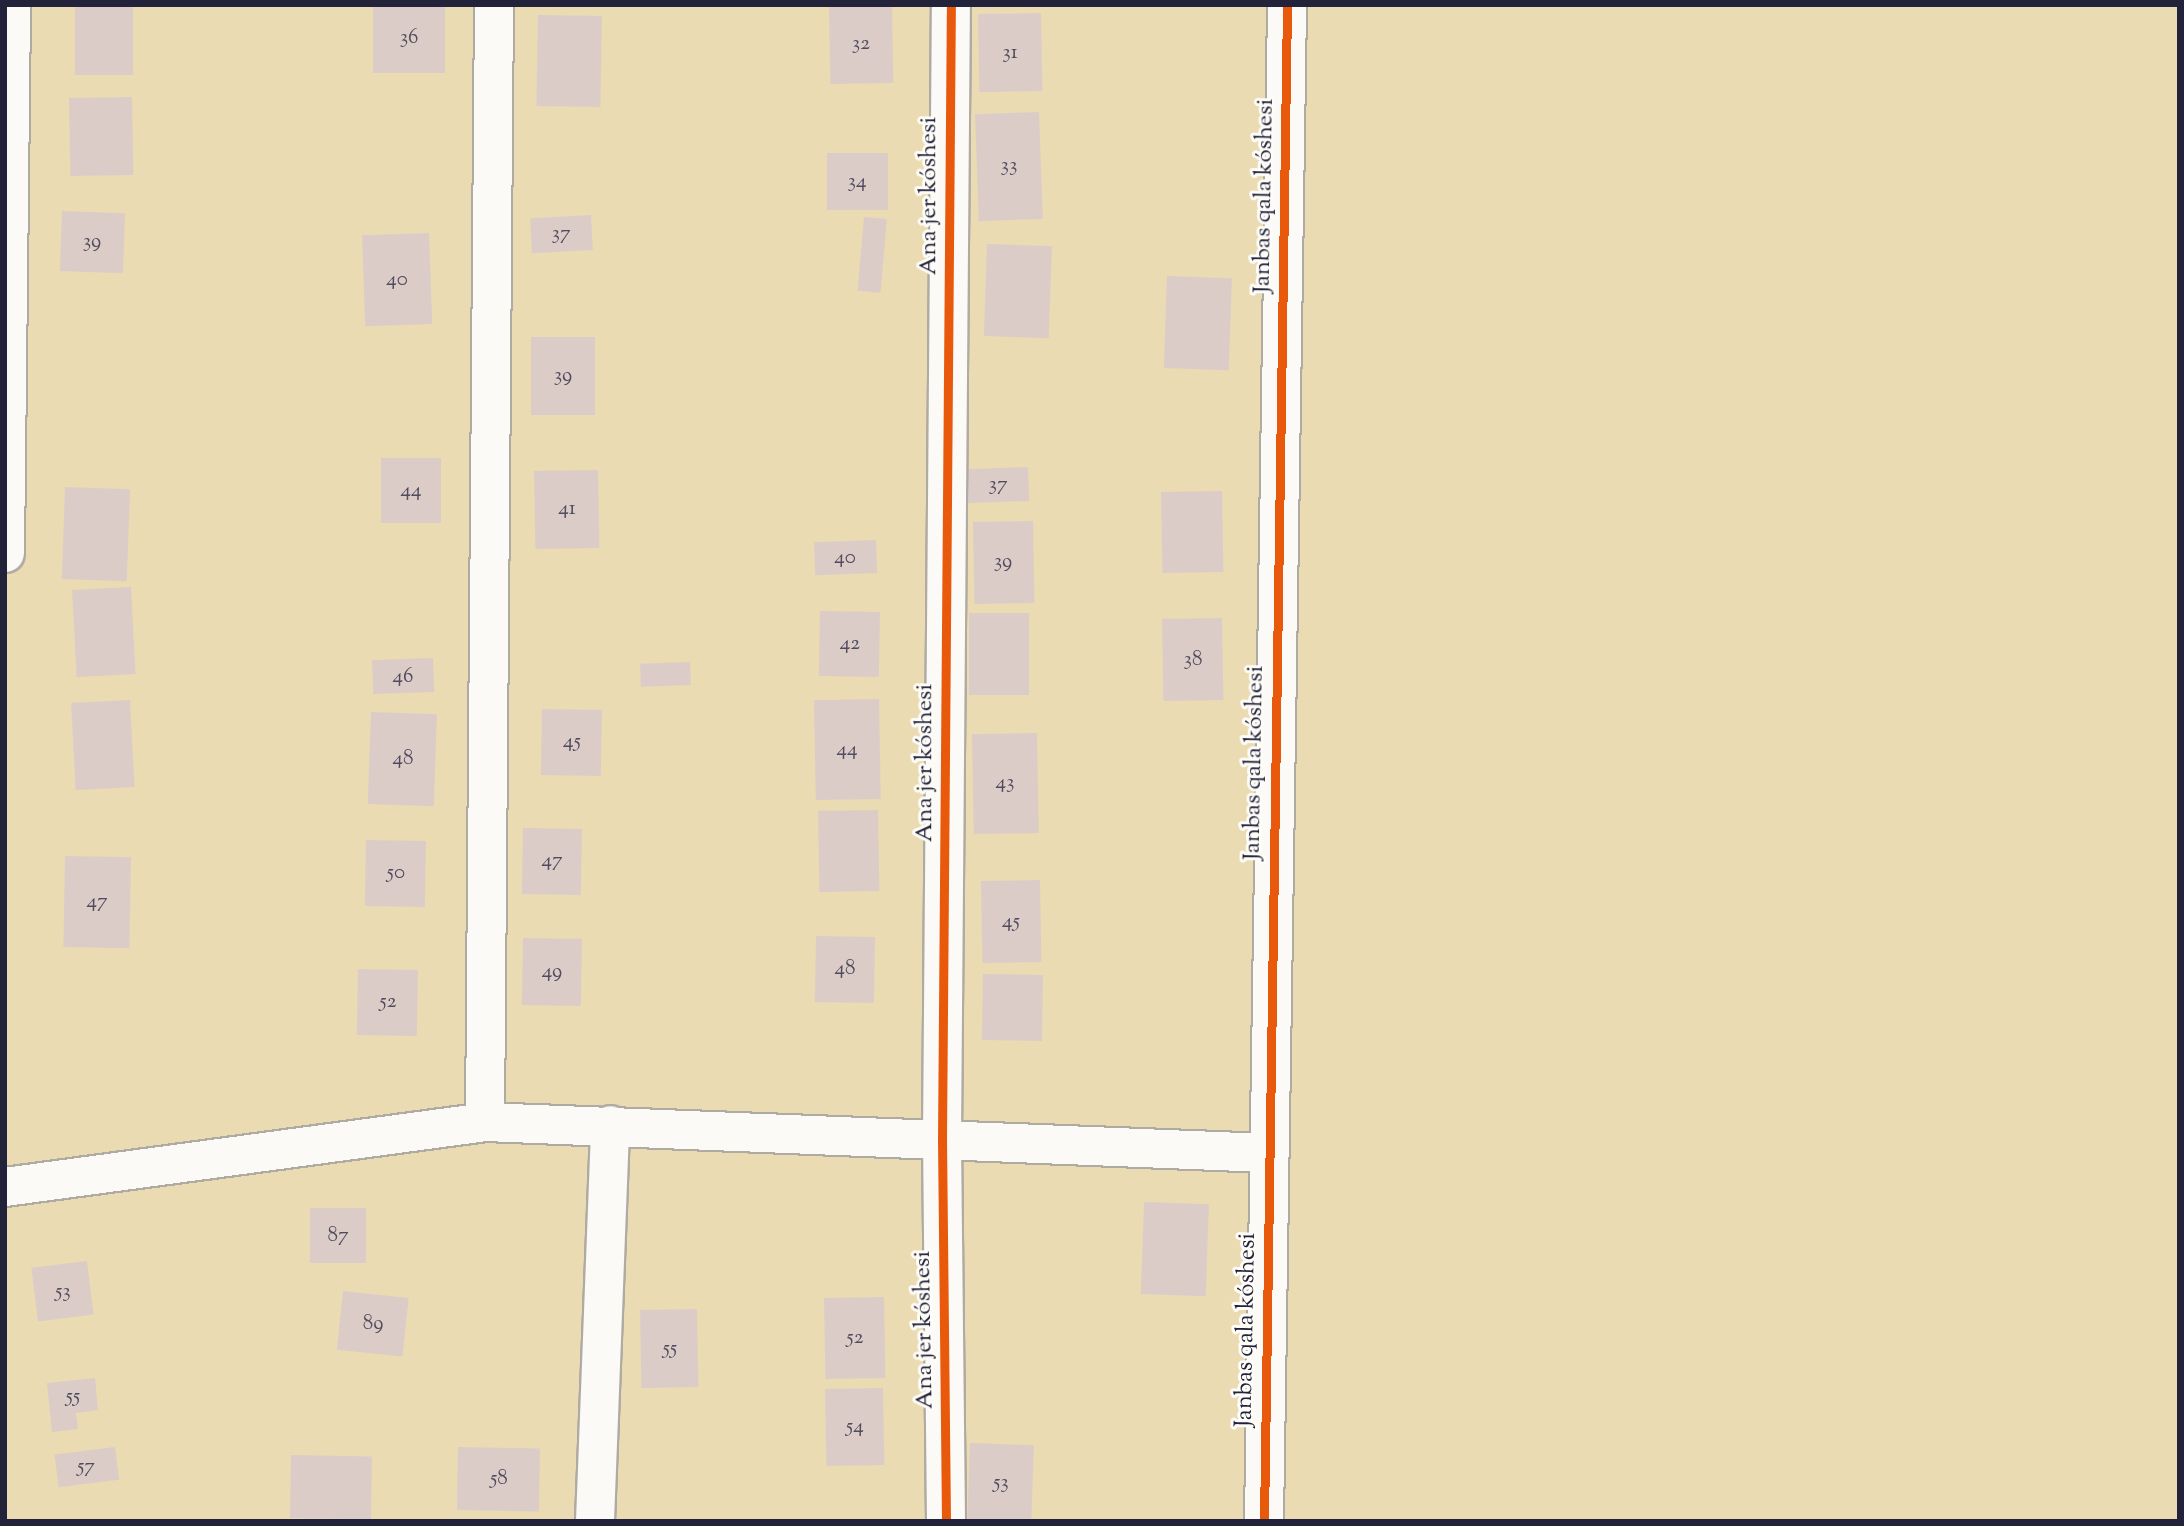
<!DOCTYPE html>
<meta charset="utf-8">
<style>
body{margin:0}
#map{position:relative;width:2184px;height:1526px;overflow:hidden;background:#e4dcca;font-family:"Sorts Mill Goudy",serif}
div>[style]{position:absolute}
[style*='--x']{left:calc(var(--x)*1px);top:calc(var(--y)*1px);width:calc(var(--w)*1px);rotate:calc(var(--a)*1deg)}
.sand>*{inset:0;background:#eadbb2;transform-origin:0 0}
.building>*{inset:0;background:#dcccc8;transform-origin:0 0}
.roads{filter:drop-shadow(2px 0 #afaaa2) drop-shadow(-2px 0 #afaaa2) drop-shadow(0 2px #afaaa2) drop-shadow(0 -2px #afaaa2)}
.street>*{height:38px;margin:-19px;padding:0 19px;transform-origin:19px;border-radius:19px;background:#fbfaf7}
.cycleway>*{height:9px;margin:-4.5px;padding:0 4.5px;transform-origin:4.5px;border-radius:4.5px;background:#e8590c}
span{translate:-50% -50%;white-space:nowrap;text-align:center;line-height:1.15;-webkit-text-stroke:6px #fdfcf7;paint-order:stroke}
.number-label{font-size:21px;color:#504c5e}
.number-label span{-webkit-text-stroke-width:0}
.street-label{font-size:24px;color:#22223b}
.frame{position:absolute;inset:0;border:7px solid #22223b;pointer-events:none}
</style>
<div id="map">
<div class="sand">
<i style="left:5px;top:5px;width:2174px;height:1516px"></i>
</div>
<div class="building">
<i style="left:75px;top:5px;width:58px;height:70px"></i>
<i style="left:373px;top:5px;width:72px;height:68px"></i>
<i style="left:892px;top:5px;width:78px;height:63px;rotate:89deg"></i>
<i style="left:1041px;top:13px;width:78px;height:63px;rotate:89deg"></i>
<i style="left:538px;top:15px;width:64px;height:91px;rotate:1deg"></i>
<i style="left:132px;top:97px;width:78px;height:63px;rotate:89deg"></i>
<i style="left:1039px;top:112px;width:107px;height:64px;rotate:88deg"></i>
<i style="left:888px;top:153px;width:57px;height:61px;rotate:90deg"></i>
<i style="left:62px;top:211px;width:63px;height:60px;rotate:2deg"></i>
<i style="left:591px;top:215px;width:35px;height:61px;rotate:87deg"></i>
<i style="left:864px;top:217px;width:23px;height:74px;rotate:5deg"></i>
<i style="left:429px;top:233px;width:91px;height:67px;rotate:88deg"></i>
<i style="left:987px;top:244px;width:65px;height:92px;rotate:2deg"></i>
<i style="left:1167px;top:276px;width:65px;height:92px;rotate:2deg"></i>
<i style="left:595px;top:337px;width:78px;height:64px;rotate:90deg"></i>
<i style="left:381px;top:458px;width:60px;height:65px"></i>
<i style="left:1028px;top:467px;width:34px;height:62px;rotate:88deg"></i>
<i style="left:598px;top:470px;width:78px;height:64px;rotate:89deg"></i>
<i style="left:65px;top:487px;width:65px;height:92px;rotate:2deg"></i>
<i style="left:1222px;top:491px;width:81px;height:61px;rotate:89deg"></i>
<i style="left:1033px;top:521px;width:82px;height:60px;rotate:89deg"></i>
<i style="left:876px;top:540px;width:33px;height:62px;rotate:88deg"></i>
<i style="left:131px;top:587px;width:87px;height:59px;rotate:87deg"></i>
<i style="left:820px;top:611px;width:60px;height:65px;rotate:1deg"></i>
<i style="left:969px;top:613px;width:60px;height:82px"></i>
<i style="left:1222px;top:618px;width:82px;height:60px;rotate:89deg"></i>
<i style="left:433px;top:658px;width:34px;height:61px;rotate:88deg"></i>
<i style="left:690px;top:662px;width:23px;height:50px;rotate:88deg"></i>
<i style="left:879px;top:699px;width:100px;height:65px;rotate:89deg"></i>
<i style="left:130px;top:700px;width:87px;height:59px;rotate:87deg"></i>
<i style="left:542px;top:709px;width:60px;height:66px;rotate:1deg"></i>
<i style="left:371px;top:712px;width:66px;height:92px;rotate:2deg"></i>
<i style="left:1037px;top:733px;width:100px;height:65px;rotate:89deg"></i>
<i style="left:878px;top:810px;width:81px;height:60px;rotate:89deg"></i>
<i style="left:523px;top:828px;width:59px;height:66px;rotate:1deg"></i>
<i style="left:366px;top:840px;width:60px;height:66px;rotate:1deg"></i>
<i style="left:65px;top:856px;width:66px;height:91px;rotate:1deg"></i>
<i style="left:1040px;top:880px;width:82px;height:59px;rotate:89deg"></i>
<i style="left:816px;top:936px;width:59px;height:66px;rotate:1deg"></i>
<i style="left:523px;top:938px;width:59px;height:67px;rotate:1deg"></i>
<i style="left:358px;top:969px;width:60px;height:66px;rotate:1deg"></i>
<i style="left:983px;top:974px;width:60px;height:66px;rotate:1deg"></i>
<i style="left:1144px;top:1202px;width:65px;height:92px;rotate:2deg"></i>
<i style="left:366px;top:1208px;width:55px;height:56px;rotate:90deg"></i>
<i style="left:87px;top:1261px;width:54px;height:56px;rotate:83deg"></i>
<i style="left:343px;top:1291px;width:66px;height:59px;rotate:6deg"></i>
<i style="left:884px;top:1297px;width:81px;height:60px;rotate:89deg"></i>
<i style="left:697px;top:1309px;width:78px;height:57px;rotate:89deg"></i>
<i style="clip-path:polygon(95px 1378px,98px 1410px,76px 1413px,78px 1429px,52px 1432px,47px 1383px)"></i>
<i style="left:883px;top:1388px;width:77px;height:58px;rotate:89deg"></i>
<i style="left:970px;top:1443px;width:64px;height:78px;rotate:2deg"></i>
<i style="left:115px;top:1447px;width:33px;height:61px;rotate:83deg"></i>
<i style="left:458px;top:1447px;width:82px;height:63px;rotate:1deg"></i>
<i style="left:291px;top:1455px;width:81px;height:63px;rotate:1deg"></i>
</div>
<div class="roads">
<div class="street">
<i style="--x:5;--y:553;--w:548;--a:-89.37"></i>
<i style="--x:485;--y:1122;--w:1117;--a:-89.54"></i>
<i style="--x:5;--y:1187;--w:484;--a:-7.7"></i>
<i style="--x:485;--y:1122;--w:784;--a:2.27"></i>
<i style="--x:595;--y:1521;--w:396;--a:-87.8"></i>
<i style="--x:946;--y:1521;--w:382;--a:-90.6"></i>
<i style="--x:942;--y:1139;--w:1134;--a:-89.55"></i>
<i style="--x:1264;--y:1521;--w:1516;--a:-89.13"></i>
</div>
</div>
<div class="cycleway">
<i style="--x:946;--y:1521;--w:382;--a:-90.6"></i>
<i style="--x:942;--y:1139;--w:1134;--a:-89.55"></i>
<i style="--x:1264;--y:1521;--w:1516;--a:-89.13"></i>
</div>
<div class="number-label">
<span style="left:409px;top:38px">36</span>
<span style="left:861px;top:44px">32</span>
<span style="left:1010px;top:53px">31</span>
<span style="left:1009px;top:166px">33</span>
<span style="left:857px;top:182px">34</span>
<span style="left:561px;top:234px">37</span>
<span style="left:92px;top:242px">39</span>
<span style="left:397px;top:280px">40</span>
<span style="left:563px;top:376px">39</span>
<span style="left:998px;top:485px">37</span>
<span style="left:411px;top:491px">44</span>
<span style="left:567px;top:509px">41</span>
<span style="left:845px;top:558px">40</span>
<span style="left:1003px;top:562px">39</span>
<span style="left:850px;top:644px">42</span>
<span style="left:1193px;top:660px">38</span>
<span style="left:403px;top:677px">46</span>
<span style="left:572px;top:742px">45</span>
<span style="left:847px;top:750px">44</span>
<span style="left:403px;top:759px">48</span>
<span style="left:1005px;top:783px">43</span>
<span style="left:552px;top:861px">47</span>
<span style="left:396px;top:873px">50</span>
<span style="left:97px;top:902px">47</span>
<span style="left:1011px;top:922px">45</span>
<span style="left:845px;top:969px">48</span>
<span style="left:552px;top:972px">49</span>
<span style="left:388px;top:1002px">52</span>
<span style="left:338px;top:1236px">87</span>
<span style="left:63px;top:1292px">53</span>
<span style="left:373px;top:1324px">89</span>
<span style="left:855px;top:1338px">52</span>
<span style="left:670px;top:1349px">55</span>
<span style="left:73px;top:1397px">55</span>
<span style="left:855px;top:1427px">54</span>
<span style="left:86px;top:1467px">57</span>
<span style="left:499px;top:1479px">58</span>
<span style="left:1001px;top:1483px">53</span>
</div>
<div class="street-label">
<span style="left:930px;top:196px;rotate:-90deg">Ana jer kóshesi</span>
<span style="left:1265px;top:196px;rotate:-89deg">Janbas qala kóshesi</span>
<span style="left:926px;top:763px;rotate:-90deg">Ana jer kóshesi</span>
<span style="left:1255px;top:763px;rotate:-89deg">Janbas qala kóshesi</span>
<span style="left:925px;top:1330px;rotate:-91deg">Ana jer kóshesi</span>
<span style="left:1247px;top:1330px;rotate:-89deg">Janbas qala kóshesi</span>
</div>
<div class="frame"></div>
</div>
